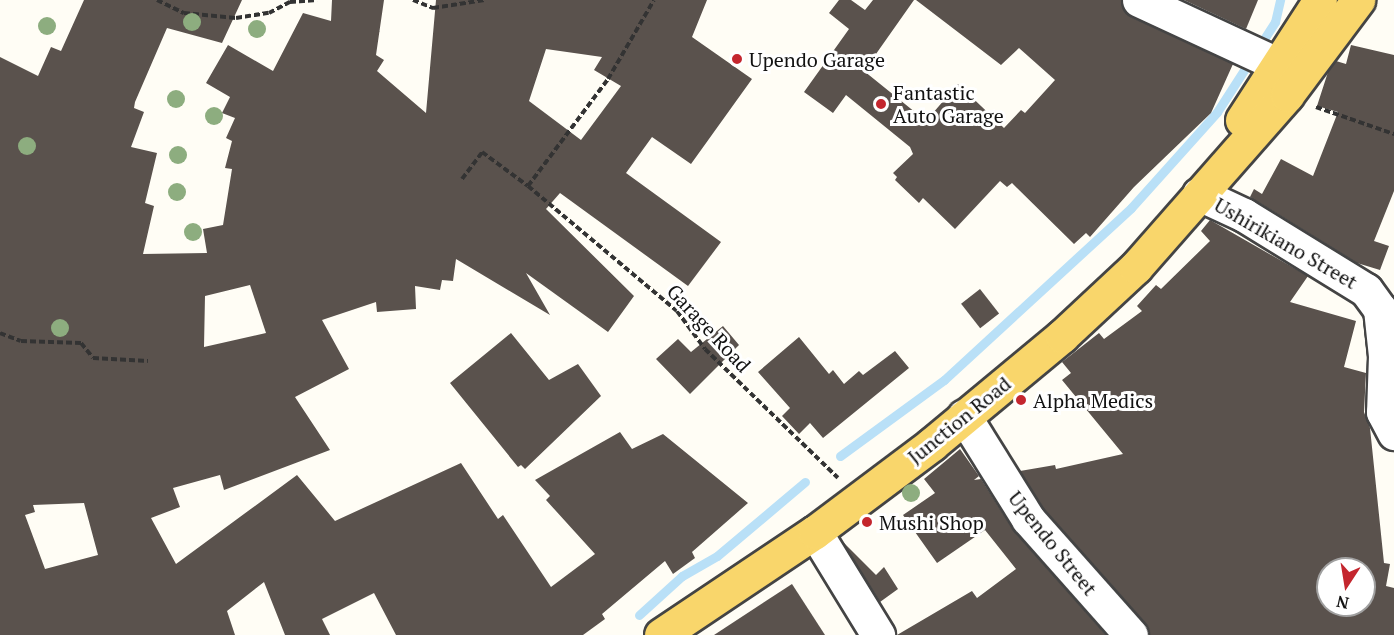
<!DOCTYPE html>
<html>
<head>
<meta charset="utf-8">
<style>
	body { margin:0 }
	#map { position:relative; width:1394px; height:635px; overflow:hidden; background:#fffdf5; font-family:"PT Serif",serif }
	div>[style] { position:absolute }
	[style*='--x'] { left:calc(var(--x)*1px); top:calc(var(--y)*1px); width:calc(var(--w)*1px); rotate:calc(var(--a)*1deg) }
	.stream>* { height:9px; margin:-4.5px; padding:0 4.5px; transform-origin:4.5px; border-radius:4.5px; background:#b9e0f7 }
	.building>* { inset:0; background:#5a524d; transform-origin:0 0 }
	.path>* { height:4px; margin-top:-2px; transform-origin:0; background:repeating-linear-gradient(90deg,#333 0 6px,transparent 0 9px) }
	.roads { filter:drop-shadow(2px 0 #444) drop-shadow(-2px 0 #444) drop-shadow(0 2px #444) drop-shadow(0 -2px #444) }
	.minor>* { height:33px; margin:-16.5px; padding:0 16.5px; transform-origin:16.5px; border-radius:16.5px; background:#fff }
	.major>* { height:33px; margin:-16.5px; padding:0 16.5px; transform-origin:16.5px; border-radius:16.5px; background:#f9d66b }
	.trees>* { width:18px; height:18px; margin:-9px; border-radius:50%; background:#8dad7f }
	.dots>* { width:16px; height:16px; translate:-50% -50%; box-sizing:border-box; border:3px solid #fff; border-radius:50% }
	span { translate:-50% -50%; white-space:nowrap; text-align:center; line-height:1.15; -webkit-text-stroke:6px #fff; paint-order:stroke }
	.poi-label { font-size:20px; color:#111 }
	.left { translate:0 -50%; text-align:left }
	.street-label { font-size:20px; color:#111 }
	.north { position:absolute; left:1316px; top:557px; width:60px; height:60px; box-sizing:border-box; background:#fff; border:2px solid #a0a0a0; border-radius:50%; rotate:192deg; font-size:16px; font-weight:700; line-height:24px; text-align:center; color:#111 }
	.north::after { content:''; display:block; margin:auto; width:21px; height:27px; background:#c4262e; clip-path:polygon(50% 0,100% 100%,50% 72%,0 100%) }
</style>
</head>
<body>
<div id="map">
	<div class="stream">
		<div style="--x:840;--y:456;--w:129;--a:-36.2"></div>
		<div style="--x:944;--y:380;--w:254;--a:-42.6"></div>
		<div style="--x:1131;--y:208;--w:129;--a:-48.1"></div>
		<div style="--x:1217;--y:112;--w:107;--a:-57.2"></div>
		<div style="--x:1275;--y:22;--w:23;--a:-77"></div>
		<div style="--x:639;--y:615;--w:58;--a:-42.2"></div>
		<div style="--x:682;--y:576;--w:40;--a:-29.7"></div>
		<div style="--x:717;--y:556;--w:115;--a:-40.1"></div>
	</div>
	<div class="building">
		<div style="clip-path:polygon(evenodd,84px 0,242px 0,222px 43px,167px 28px,135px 102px,134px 108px,144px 112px,131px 147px,157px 153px,145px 203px,154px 206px,143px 254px,207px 253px,203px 229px,223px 225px,232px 169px,225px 168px,232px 141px,226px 138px,235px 118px,222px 113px,230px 97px,206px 83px,228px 45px,273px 71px,303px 13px,331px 21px,332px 0,384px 0,376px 55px,384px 60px,377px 71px,426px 113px,436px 0,707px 0,692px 37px,752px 79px,691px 164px,652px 137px,626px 173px,721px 242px,688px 286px,560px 193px,546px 209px,634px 296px,608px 332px,526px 273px,550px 315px,456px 259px,453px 281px,442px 280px,440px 290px,415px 286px,416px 309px,377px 312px,376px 302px,322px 320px,349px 369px,295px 397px,330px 450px,224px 490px,220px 475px,173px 488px,180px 507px,151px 518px,176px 564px,297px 475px,335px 521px,461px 463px,498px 519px,503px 515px,551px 587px,595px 554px,546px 500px,550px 496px,535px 480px,620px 432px,632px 449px,663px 434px,748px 503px,692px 552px,695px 558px,673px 574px,665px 561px,602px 614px,605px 619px,583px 635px,396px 635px,374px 593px,322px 619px,330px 635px,285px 635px,264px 582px,227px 611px,235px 635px,0 635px,0 57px,38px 76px,51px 47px,61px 51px,84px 0,546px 49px,602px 57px,594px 70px,621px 86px,581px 140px,529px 101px,546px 49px,84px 0,250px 285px,266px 333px,204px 347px,205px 296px,250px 285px,84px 0,84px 503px,98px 555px,45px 569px,25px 515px,35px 512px,33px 505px,84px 503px)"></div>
		<div style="clip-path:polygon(839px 0,851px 0,865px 10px,873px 0,914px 0,864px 71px,926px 121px,958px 84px,1004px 128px,1021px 110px,1025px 113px,1055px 80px,1019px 48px,1001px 65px,916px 0,1121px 0,1131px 17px,1233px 64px,1211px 113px,1134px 187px,1090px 237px,1086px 233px,1074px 244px,1012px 183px,1007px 187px,1000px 181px,955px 229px,923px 198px,919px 203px,895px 180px,897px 177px,893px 173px,913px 154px,910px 147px,846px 95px,833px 113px,804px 92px,849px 29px,829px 13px)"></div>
		<div style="clip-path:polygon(1184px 0,1258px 0,1246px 29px)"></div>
		<div style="clip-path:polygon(1351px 45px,1394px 55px,1394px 191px,1374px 241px,1389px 246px,1380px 270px,1357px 263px,1250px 197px,1254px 189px,1262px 194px,1281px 159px,1313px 176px,1338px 112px,1317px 106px,1328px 72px,1336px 61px,1346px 64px)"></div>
		<div style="clip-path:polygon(evenodd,1210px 220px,1308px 276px,1290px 302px,1356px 321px,1344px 367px,1366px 373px,1364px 412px,1370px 428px,1384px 563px,1390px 564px,1386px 586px,1394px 588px,1394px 635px,1149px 635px,1145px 623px,1043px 508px,1020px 471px,1055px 465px,1056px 469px,1123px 454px,1062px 380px,1071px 373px,1062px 362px,1099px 333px,1104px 339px,1142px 311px,1137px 306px,1156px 285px,1161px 289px,1210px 241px,1201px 231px,1210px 220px,1328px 569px,1364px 569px,1364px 605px,1328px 605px,1328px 569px)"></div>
		<div style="left:980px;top:289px;width:31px;height:24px;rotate:52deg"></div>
		<div style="clip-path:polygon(723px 326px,739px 345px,690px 394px,656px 359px,678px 339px,691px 352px)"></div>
		<div style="clip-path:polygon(511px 333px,549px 380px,578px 364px,601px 396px,525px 469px,521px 465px,518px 467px,450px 383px)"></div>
		<div style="clip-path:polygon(799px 337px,829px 374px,833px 370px,844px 384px,859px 371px,863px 375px,895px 351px,909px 368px,823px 438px,810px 423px,799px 434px,782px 416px,790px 408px,758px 372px)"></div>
		<div style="clip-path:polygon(960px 449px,979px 476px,974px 480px,981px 479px,1014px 531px,1106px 635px,897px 635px,972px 591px,977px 598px,1016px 569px,985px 530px,937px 563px,903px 515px,935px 493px,924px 479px)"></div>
		<div style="clip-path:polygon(842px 541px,876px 575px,884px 567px,898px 589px,880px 602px)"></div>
		<div style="clip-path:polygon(792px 584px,825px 635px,714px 635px)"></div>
	</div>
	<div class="path">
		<div style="--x:157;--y:0;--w:30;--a:26"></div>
		<div style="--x:184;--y:13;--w:52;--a:5.5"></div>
		<div style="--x:236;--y:18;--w:33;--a:-9"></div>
		<div style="--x:269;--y:13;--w:24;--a:-28"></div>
		<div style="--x:290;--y:2;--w:27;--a:-4"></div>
		<div style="--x:413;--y:0;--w:22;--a:22"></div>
		<div style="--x:433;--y:8;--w:52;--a:-8.9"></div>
		<div style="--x:1316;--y:107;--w:83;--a:19.1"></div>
		<div style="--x:462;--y:179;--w:34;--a:-53"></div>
		<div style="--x:482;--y:152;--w:57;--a:36.5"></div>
		<div style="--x:528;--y:186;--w:194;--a:40"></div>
		<div style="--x:677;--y:311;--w:47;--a:53.6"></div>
		<div style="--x:705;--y:349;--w:185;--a:44.1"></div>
		<div style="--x:528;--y:186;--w:134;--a:-53.2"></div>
		<div style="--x:608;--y:79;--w:91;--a:-59.8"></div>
		<div style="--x:0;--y:333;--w:22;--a:21"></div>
		<div style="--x:21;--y:341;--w:60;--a:1.9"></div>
		<div style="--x:81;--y:343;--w:19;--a:51"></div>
		<div style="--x:93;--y:358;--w:55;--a:3.1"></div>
	</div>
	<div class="roads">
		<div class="minor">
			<div style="--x:1139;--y:0;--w:154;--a:24.9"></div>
			<div style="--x:1199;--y:194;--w:50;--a:25"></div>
			<div style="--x:1244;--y:215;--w:143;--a:31.6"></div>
			<div style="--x:1366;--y:290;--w:24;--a:54"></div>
			<div style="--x:1380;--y:309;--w:47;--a:83.9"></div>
			<div style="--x:1385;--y:356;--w:56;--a:92"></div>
			<div style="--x:1383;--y:412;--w:24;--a:62"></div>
			<div style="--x:964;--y:416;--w:121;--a:58.1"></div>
			<div style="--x:1028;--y:519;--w:155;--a:48.4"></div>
			<div style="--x:815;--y:532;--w:121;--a:58.5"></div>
		</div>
		<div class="major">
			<div style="--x:1242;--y:120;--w:143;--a:-57"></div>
			<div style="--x:661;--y:635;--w:185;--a:-33.8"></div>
			<div style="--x:815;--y:532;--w:146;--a:-36.9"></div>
			<div style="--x:932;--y:444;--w:169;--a:-39.7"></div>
			<div style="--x:1062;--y:336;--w:101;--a:-43"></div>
			<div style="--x:1136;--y:267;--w:229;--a:-48.7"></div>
			<div style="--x:1287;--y:95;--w:119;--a:-53.2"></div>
		</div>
	</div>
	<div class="trees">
		<div style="left:192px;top:22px"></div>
		<div style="left:47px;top:26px"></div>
		<div style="left:257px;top:29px"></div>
		<div style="left:176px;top:99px"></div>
		<div style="left:214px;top:116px"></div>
		<div style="left:27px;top:146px"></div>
		<div style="left:178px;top:155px"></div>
		<div style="left:177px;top:192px"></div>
		<div style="left:193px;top:232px"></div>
		<div style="left:60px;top:328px"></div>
		<div style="left:911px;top:493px"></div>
	</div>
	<div class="dots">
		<div style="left:737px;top:59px;background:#c4262e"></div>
		<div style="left:881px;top:104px;background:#c4262e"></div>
		<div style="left:1021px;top:400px;background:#c4262e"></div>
		<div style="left:867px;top:522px;background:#c4262e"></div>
	</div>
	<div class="poi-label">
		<span class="left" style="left:749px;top:59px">Upendo Garage</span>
		<span class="left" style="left:893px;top:104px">Fantastic<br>Auto Garage</span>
		<span class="left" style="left:1033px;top:400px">Alpha Medics</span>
		<span class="left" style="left:879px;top:522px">Mushi Shop</span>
	</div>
	<div class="street-label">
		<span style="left:1286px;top:243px;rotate:30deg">Ushirikiano Street</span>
		<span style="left:709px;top:328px;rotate:47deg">Garage Road</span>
		<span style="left:959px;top:420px;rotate:-39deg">Junction Road</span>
		<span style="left:1053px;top:543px;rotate:51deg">Upendo Street</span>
	</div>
	<div class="north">N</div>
</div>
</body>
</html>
